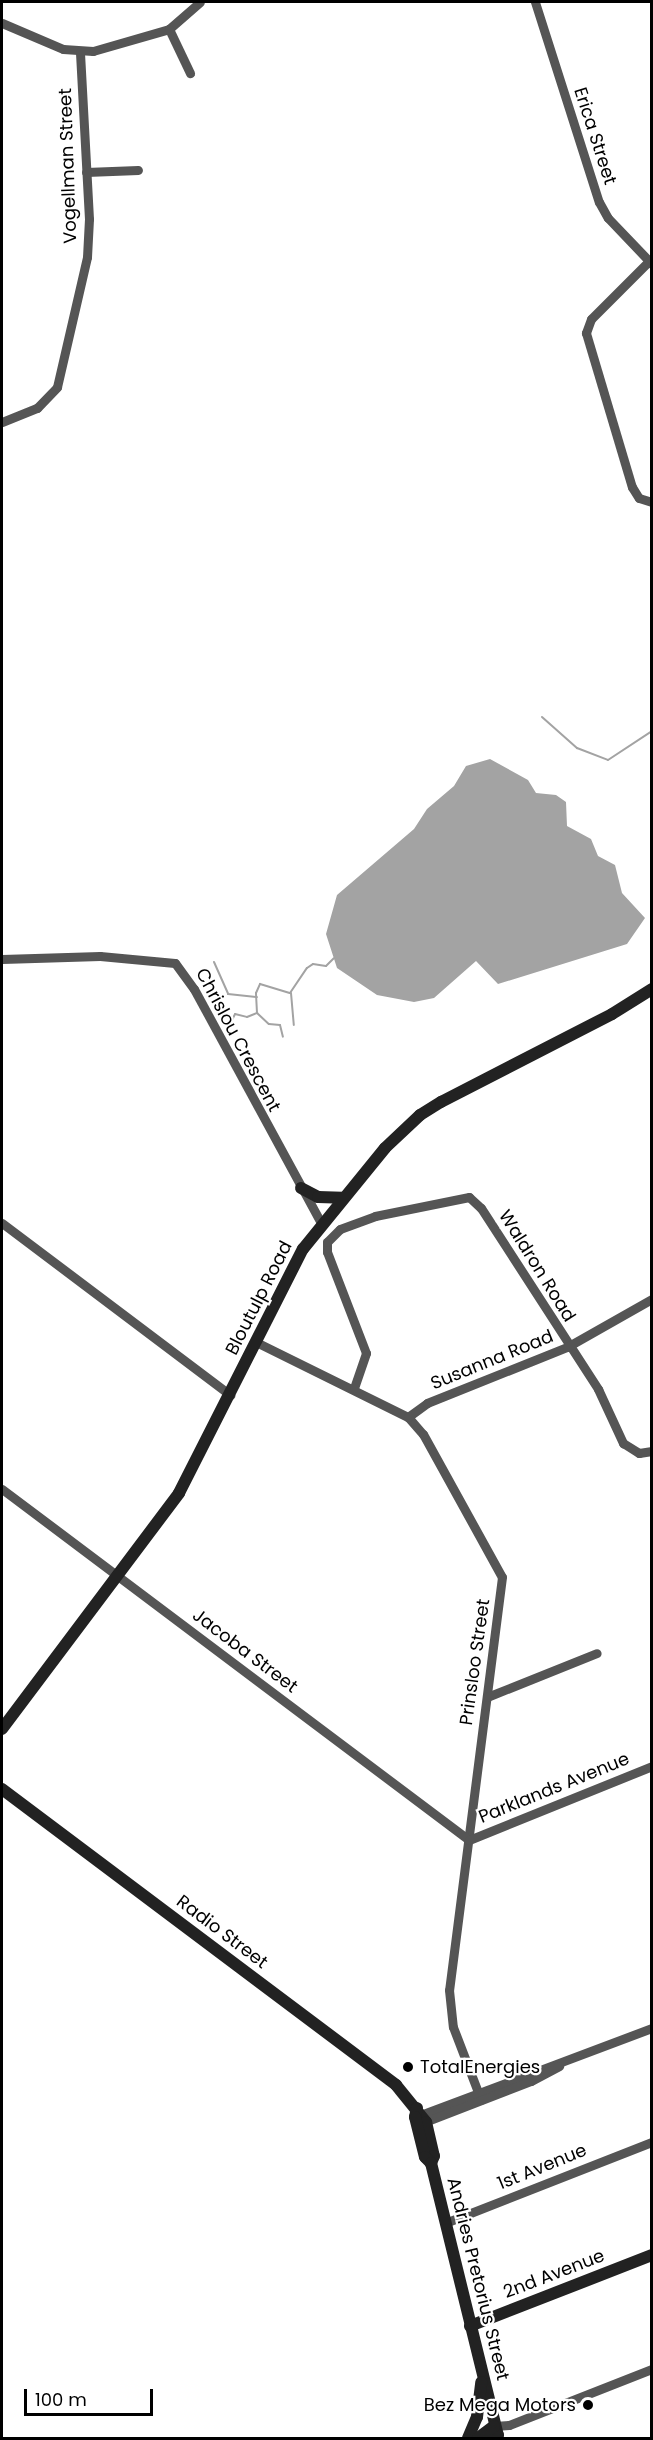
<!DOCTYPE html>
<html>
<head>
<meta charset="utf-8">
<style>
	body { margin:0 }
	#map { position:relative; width:653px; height:2440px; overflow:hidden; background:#fff; font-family:Poppins,sans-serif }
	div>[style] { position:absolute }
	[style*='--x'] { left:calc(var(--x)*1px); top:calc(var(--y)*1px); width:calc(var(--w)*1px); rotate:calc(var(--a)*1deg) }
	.water>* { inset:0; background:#a3a3a3 }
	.stream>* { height:2px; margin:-1px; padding:0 1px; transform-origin:1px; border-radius:1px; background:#a3a3a3 }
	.street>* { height:9px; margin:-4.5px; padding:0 4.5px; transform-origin:4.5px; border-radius:4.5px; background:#555 }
	.secondary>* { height:12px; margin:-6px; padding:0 6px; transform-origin:6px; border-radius:6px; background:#222 }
	.dots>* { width:16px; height:16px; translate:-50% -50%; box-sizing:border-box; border:3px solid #fff; border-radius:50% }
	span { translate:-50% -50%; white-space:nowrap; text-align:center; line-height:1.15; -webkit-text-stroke:4.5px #fff; paint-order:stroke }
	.street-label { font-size:18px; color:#000 }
	.poi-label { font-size:18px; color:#000 }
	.left { translate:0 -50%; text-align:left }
	.right { translate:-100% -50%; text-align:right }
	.frame { position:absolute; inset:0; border:3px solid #000; pointer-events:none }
	.scale { position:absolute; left:24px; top:2389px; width:129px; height:27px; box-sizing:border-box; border:3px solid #000; border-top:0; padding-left:8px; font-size:18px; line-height:21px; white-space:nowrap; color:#000; -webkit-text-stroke:4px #fff; paint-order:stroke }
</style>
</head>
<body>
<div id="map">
	<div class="water">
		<div style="clip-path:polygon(490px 759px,528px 780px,536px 793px,556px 795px,566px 802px,567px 826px,591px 839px,598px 856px,615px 865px,622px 893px,645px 918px,627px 944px,498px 984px,476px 961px,434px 998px,414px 1002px,377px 995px,337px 968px,326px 934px,337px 895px,414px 829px,427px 809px,454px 786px,466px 766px)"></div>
	</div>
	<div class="stream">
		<div style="--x:542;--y:717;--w:47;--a:41.5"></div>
		<div style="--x:577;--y:748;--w:33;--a:21"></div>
		<div style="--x:608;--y:760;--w:53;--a:-33.4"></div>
		<div style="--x:214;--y:962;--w:35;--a:66"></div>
		<div style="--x:228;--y:994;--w:29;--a:6"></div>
		<div style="--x:291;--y:993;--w:32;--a:85"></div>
		<div style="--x:257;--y:1013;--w:16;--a:43"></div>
		<div style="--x:269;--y:1024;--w:11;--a:5"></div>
		<div style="--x:280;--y:1025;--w:12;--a:76"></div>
		<div style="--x:231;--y:1022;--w:9;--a:-63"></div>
		<div style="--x:235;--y:1014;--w:12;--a:14"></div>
		<div style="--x:247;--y:1017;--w:11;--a:-22"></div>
		<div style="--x:257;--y:1013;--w:20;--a:-93"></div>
		<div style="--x:256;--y:993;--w:10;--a:-66"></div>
		<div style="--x:260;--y:984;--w:31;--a:17"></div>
		<div style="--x:290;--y:993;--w:30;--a:-56"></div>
		<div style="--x:307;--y:968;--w:7;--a:-34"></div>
		<div style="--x:313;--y:964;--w:13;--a:9"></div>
		<div style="--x:326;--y:966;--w:11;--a:-45"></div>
	</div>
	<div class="street">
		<div style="--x:535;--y:2;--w:210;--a:72.3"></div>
		<div style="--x:599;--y:202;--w:18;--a:61"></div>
		<div style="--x:608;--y:218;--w:64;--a:46.3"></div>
		<div style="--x:2;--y:23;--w:66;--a:23.1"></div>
		<div style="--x:63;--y:49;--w:30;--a:4"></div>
		<div style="--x:93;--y:51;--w:79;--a:-16.1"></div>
		<div style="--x:169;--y:29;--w:41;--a:-41.1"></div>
		<div style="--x:169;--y:29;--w:49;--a:64.5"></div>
		<div style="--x:86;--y:172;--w:52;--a:-2.2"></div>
		<div style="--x:649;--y:261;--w:82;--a:135"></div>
		<div style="--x:591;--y:319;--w:15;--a:110"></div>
		<div style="--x:586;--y:333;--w:161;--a:73.4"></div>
		<div style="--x:632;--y:487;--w:13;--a:58"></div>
		<div style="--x:639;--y:498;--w:14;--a:17"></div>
		<div style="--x:2;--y:422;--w:38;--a:-22"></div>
		<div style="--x:37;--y:408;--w:29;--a:-46"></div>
		<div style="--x:57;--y:387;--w:133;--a:-77"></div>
		<div style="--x:87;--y:257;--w:38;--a:-87"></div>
		<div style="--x:89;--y:219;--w:167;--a:-93.1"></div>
		<div style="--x:2;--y:959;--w:98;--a:-1.8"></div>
		<div style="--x:100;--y:956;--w:75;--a:5.3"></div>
		<div style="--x:175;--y:963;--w:32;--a:54"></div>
		<div style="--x:194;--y:989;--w:266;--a:61.5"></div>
		<div style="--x:2;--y:1223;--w:286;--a:37"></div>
		<div style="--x:256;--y:1342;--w:169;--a:26.3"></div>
		<div style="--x:408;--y:1417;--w:23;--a:49"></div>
		<div style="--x:423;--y:1434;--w:163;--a:61.1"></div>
		<div style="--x:502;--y:1577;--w:416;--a:97.3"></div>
		<div style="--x:449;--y:1990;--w:37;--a:84"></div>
		<div style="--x:453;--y:2027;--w:78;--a:69"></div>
		<div style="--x:354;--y:1388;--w:37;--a:-71"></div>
		<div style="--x:366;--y:1353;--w:108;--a:-111.1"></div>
		<div style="--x:327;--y:1252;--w:10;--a:-90"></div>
		<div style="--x:327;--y:1242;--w:18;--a:-45"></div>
		<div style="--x:340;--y:1229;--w:37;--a:-20"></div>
		<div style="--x:375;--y:1216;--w:96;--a:-11.4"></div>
		<div style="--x:469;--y:1197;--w:16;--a:43"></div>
		<div style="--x:481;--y:1208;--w:216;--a:57.1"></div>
		<div style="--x:598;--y:1389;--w:60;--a:65.2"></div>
		<div style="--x:623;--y:1443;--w:19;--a:32"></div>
		<div style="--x:639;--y:1453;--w:13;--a:-9"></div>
		<div style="--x:408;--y:1417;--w:24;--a:-36"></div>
		<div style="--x:427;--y:1403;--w:151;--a:-21.8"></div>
		<div style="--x:567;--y:1347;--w:98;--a:-29.5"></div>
		<div style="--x:2;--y:1489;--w:584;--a:36.93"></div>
		<div style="--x:469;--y:1840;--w:197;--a:-22"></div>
		<div style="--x:487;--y:1697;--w:118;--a:-21.8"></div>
		<div style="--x:415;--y:2117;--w:253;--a:-20.6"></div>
		<div style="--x:422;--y:2123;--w:117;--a:-21.1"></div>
		<div style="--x:531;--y:2081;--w:32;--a:-28"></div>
		<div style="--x:445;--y:2223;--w:222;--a:-21.4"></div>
		<div style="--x:494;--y:2426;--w:15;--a:-4"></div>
		<div style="--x:509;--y:2425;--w:154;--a:-21.4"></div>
	</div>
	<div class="secondary">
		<div style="--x:301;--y:1188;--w:19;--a:28"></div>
		<div style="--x:318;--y:1197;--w:24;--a:2"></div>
		<div style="--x:2;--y:1729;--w:295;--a:-53.1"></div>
		<div style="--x:179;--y:1493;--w:274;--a:-63.1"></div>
		<div style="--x:303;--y:1249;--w:130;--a:-50.9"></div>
		<div style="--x:385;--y:1148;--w:48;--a:-43.3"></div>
		<div style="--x:420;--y:1115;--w:25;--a:-32"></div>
		<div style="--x:441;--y:1102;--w:192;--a:-27.2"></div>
		<div style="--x:612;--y:1014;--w:47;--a:-32"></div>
		<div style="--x:2;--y:1789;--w:493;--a:36.9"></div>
		<div style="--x:396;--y:2085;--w:48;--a:51"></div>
		<div style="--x:426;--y:2122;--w:35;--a:77"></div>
		<div style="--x:434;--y:2156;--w:8;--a:113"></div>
		<div style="--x:417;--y:2108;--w:9;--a:103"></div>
		<div style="--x:415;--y:2117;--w:41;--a:76"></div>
		<div style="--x:425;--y:2157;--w:8;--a:45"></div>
		<div style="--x:431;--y:2163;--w:280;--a:76.2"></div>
		<div style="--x:498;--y:2435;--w:6;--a:149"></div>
		<div style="--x:470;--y:2326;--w:195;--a:-21.3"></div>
		<div style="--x:468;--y:2438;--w:23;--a:-67"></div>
		<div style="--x:477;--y:2417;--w:35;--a:-83"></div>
		<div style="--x:478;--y:2438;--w:20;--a:-37"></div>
	</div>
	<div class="dots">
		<div style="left:408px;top:2067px;background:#000"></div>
		<div style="left:588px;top:2405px;background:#000"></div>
	</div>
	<div class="street-label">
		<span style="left:595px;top:136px;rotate:72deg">Erica Street</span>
		<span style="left:68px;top:166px;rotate:-92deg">Vogellman Street</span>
		<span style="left:238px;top:1040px;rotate:62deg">Chrislou Crescent</span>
		<span style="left:537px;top:1266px;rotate:58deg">Waldron Road</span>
		<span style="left:259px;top:1298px;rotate:-63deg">Bloutulp Road</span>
		<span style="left:492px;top:1360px;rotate:-22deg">Susanna Road</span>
		<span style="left:245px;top:1651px;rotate:37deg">Jacoba Street</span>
		<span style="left:475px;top:1662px;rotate:-82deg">Prinsloo Street</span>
		<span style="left:554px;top:1788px;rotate:-22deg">Parklands Avenue</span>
		<span style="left:222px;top:1932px;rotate:37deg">Radio Street</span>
		<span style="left:542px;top:2167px;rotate:-22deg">1st Avenue</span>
		<span style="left:554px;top:2274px;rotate:-21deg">2nd Avenue</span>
		<span style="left:478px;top:2279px;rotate:76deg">Andries Pretorius Street</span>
	</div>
	<div class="poi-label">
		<span class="left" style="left:420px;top:2067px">TotalEnergies</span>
		<span class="right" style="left:576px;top:2405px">Bez Mega Motors</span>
	</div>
	<div class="frame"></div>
	<div class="scale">100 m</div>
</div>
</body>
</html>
